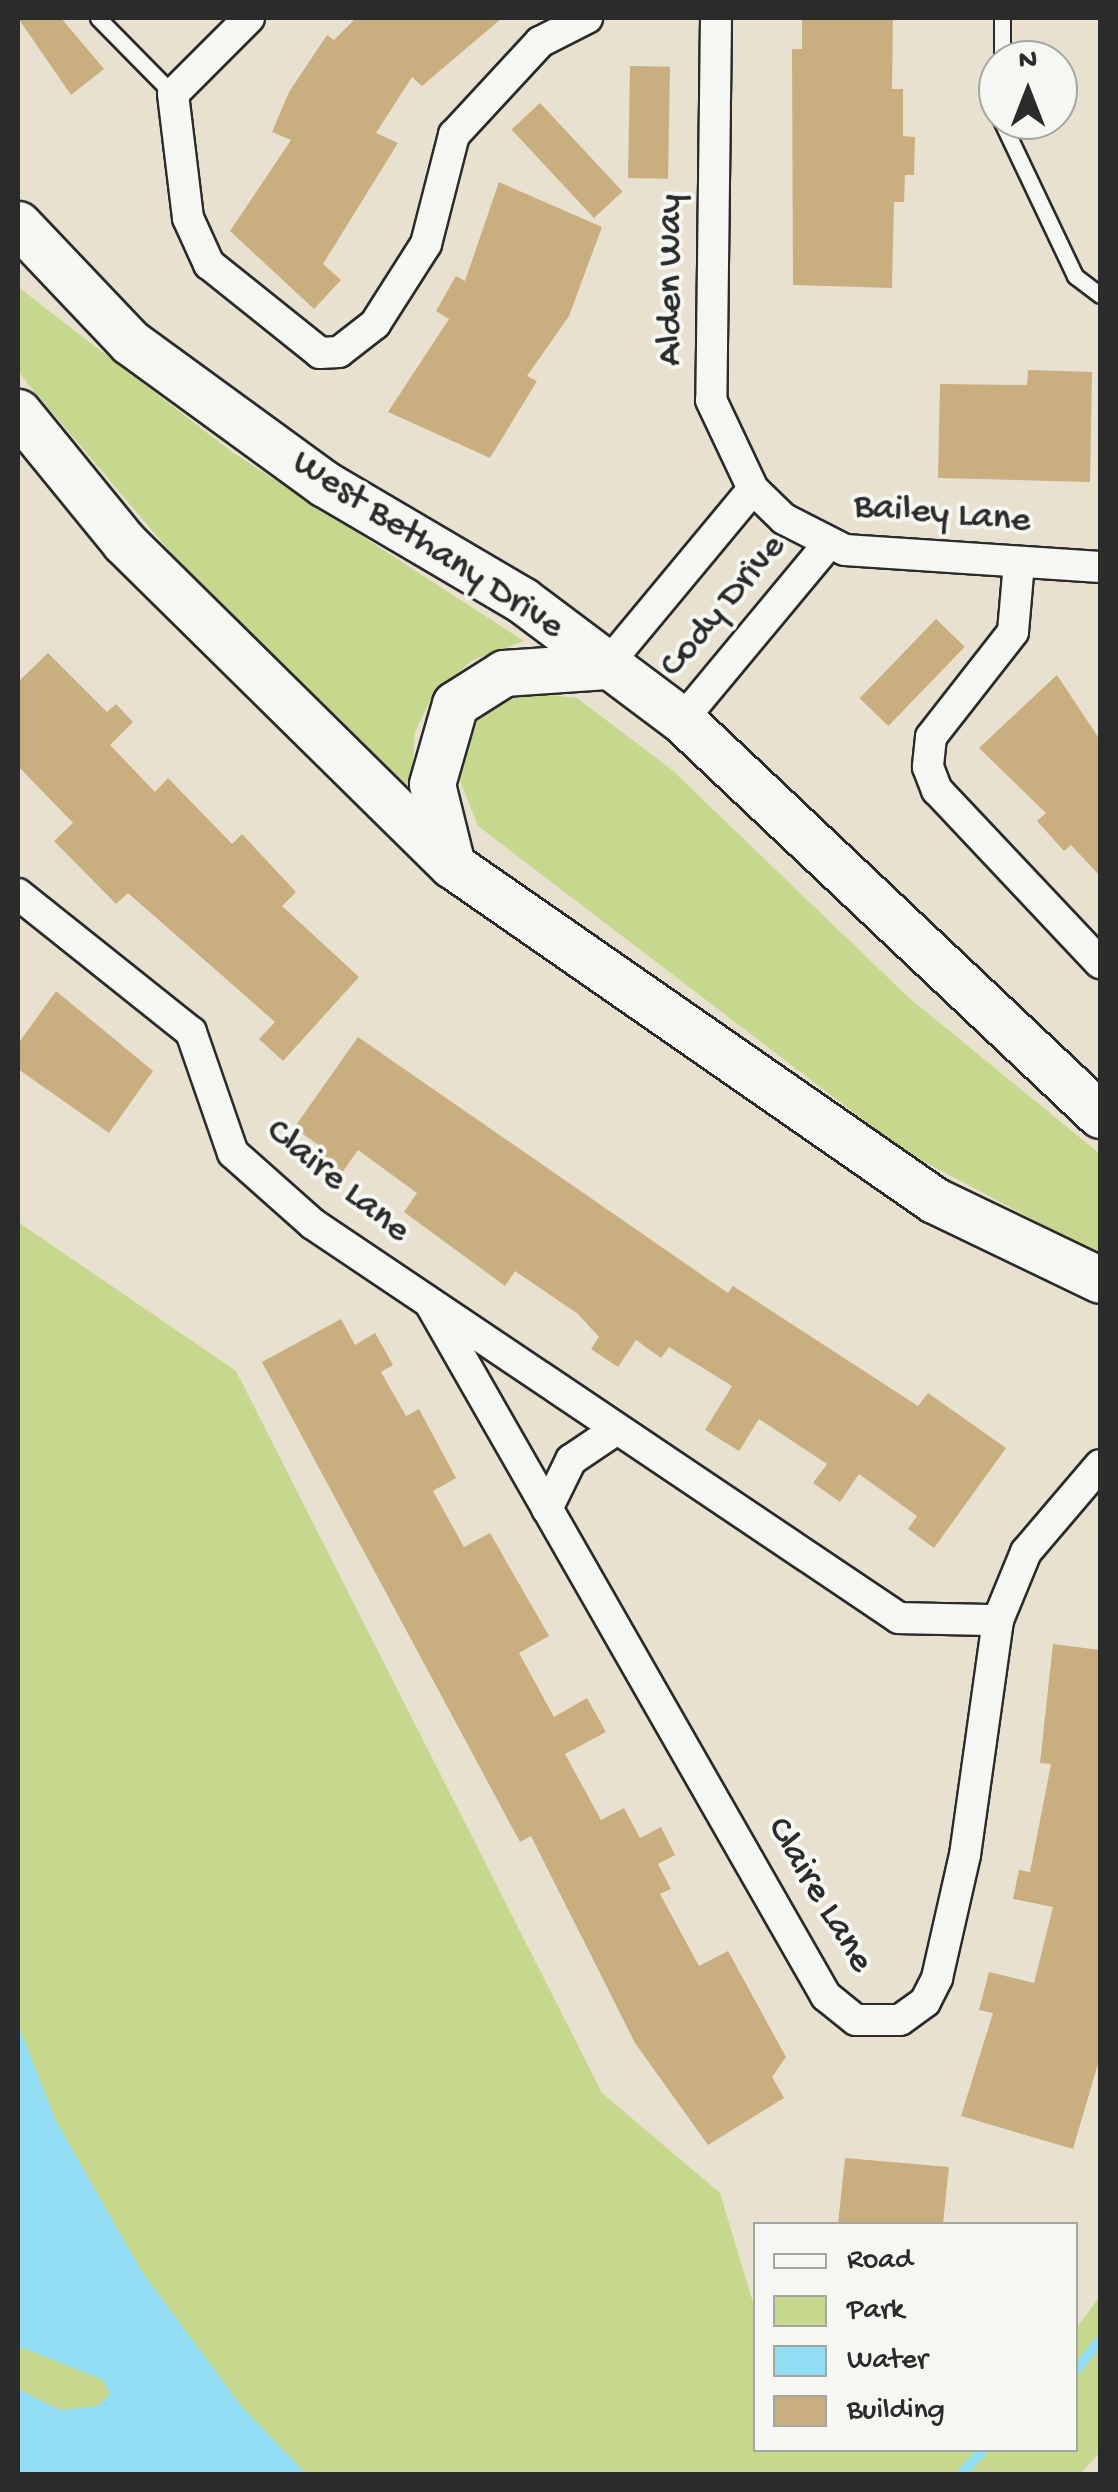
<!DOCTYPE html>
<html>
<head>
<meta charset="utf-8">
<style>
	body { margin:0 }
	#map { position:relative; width:1118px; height:2492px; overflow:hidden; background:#e8e1d0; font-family:"Gochi Hand",sans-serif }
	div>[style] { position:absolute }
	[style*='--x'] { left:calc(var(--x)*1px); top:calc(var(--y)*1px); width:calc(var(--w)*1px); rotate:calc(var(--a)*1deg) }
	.green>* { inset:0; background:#c6d88d }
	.water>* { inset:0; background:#92ddf3 }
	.stream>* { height:10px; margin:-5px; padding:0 5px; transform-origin:5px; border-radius:5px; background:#92ddf3 }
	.building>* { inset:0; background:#c9af7f; transform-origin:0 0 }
	.roads { filter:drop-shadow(2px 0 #2b2b2b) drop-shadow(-2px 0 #2b2b2b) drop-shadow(0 2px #2b2b2b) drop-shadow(0 -2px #2b2b2b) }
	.lane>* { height:15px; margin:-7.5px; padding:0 7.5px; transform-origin:7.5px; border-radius:7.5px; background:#f6f6f2 }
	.street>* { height:30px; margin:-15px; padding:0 15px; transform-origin:15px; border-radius:15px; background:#f6f6f2 }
	.secondary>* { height:45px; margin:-22.5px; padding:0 22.5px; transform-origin:22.5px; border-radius:22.5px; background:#f6f6f2 }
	span { translate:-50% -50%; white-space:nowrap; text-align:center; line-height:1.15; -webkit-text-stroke:8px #f6f6f2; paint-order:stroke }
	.street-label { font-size:38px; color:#2b2b2b }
	.frame { position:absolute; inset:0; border:20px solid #2b2b2b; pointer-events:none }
	.legend { position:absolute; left:753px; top:2222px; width:325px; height:230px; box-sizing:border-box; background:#f6f6f2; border:2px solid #a5a5a2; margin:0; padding:12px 18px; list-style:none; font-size:30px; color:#2b2b2b }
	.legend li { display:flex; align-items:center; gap:20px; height:50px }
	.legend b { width:50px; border:2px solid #a5a5a2 }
	.north { position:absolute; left:978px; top:40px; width:100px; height:100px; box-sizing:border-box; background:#f6f6f2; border:2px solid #a5a5a2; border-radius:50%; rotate:0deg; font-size:28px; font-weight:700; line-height:40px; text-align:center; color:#2b2b2b }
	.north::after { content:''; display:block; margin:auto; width:35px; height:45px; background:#2b2b2b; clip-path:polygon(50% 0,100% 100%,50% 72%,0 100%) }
</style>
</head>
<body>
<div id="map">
	<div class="green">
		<div style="clip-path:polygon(18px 287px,232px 452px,524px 641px,473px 660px,433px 694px,415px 732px,411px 789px,189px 574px,28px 384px,18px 370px)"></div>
		<div style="clip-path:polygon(522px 692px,577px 698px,672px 770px,908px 997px,1100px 1154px,1100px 1255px,904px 1151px,478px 826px,460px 781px,463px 736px,480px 713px)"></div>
		<div style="clip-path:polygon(18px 1222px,236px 1371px,602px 2093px,720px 2193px,755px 2309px,756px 2450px,1076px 2450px,1076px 2329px,1100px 2296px,1100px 2452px,1080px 2474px,18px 2474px)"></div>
	</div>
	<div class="water">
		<div style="clip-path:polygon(18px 2024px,55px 2119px,142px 2272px,242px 2407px,306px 2474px,18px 2474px,18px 2389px,60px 2410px,98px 2406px,110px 2394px,103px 2380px,18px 2346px)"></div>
	</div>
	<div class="stream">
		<div style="--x:1076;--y:2370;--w:38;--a:-51"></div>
		<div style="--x:961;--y:2474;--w:33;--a:-47"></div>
	</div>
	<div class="building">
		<div style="clip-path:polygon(18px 18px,61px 18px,104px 69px,71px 95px)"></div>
		<div style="clip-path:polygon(356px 18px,502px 18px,422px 86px,412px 77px,376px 133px,398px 143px,323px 264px,341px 280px,314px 309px,230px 231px,291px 140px,272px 132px,289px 92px,327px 35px,334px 40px)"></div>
		<div style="clip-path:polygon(802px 18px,893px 18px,892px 89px,903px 89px,903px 136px,915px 137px,914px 175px,905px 175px,904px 202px,894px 202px,892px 288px,793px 285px,792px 49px,802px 49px)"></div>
		<div style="left:630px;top:66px;width:40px;height:112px;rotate:1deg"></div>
		<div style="left:540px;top:103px;width:121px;height:39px;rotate:47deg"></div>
		<div style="clip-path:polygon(499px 182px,602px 227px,569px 316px,527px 376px,537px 381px,490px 458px,388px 412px,449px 319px,436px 311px,456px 276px,465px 281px)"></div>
		<div style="clip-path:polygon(1028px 370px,1092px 372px,1090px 482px,938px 478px,940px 384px,1027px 385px)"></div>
		<div style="left:936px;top:619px;width:40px;height:110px;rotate:44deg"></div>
		<div style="clip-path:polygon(48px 653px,107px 712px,116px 704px,133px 722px,110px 745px,155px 792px,168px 778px,232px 844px,242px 834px,296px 892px,282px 906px,359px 977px,283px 1061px,259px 1039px,275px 1022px,128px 893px,116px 904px,54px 841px,73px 823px,18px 766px,18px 682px)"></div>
		<div style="clip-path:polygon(1057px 675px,1100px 740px,1100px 876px,1071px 845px,1064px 851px,1037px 821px,1046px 813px,979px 748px)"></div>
		<div style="clip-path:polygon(56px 991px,153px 1071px,109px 1133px,18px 1069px,18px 1044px)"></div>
		<div style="clip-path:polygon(358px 1037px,728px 1293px,733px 1286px,918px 1406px,928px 1393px,1006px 1448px,934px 1548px,908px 1529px,917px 1516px,859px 1474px,840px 1502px,813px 1483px,827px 1464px,759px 1419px,739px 1451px,705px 1430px,732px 1386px,669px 1347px,661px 1358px,636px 1340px,618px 1367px,591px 1349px,599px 1337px,578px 1314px,515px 1271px,505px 1286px,404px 1212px,417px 1193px,358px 1150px,339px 1177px,314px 1159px,323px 1148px,294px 1128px)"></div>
		<div style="clip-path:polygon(341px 1319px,355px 1345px,375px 1333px,393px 1365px,381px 1372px,406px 1416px,419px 1409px,456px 1478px,433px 1491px,464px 1547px,490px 1533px,549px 1636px,519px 1653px,554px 1717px,587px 1698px,606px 1732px,565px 1754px,601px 1820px,624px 1808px,640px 1838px,661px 1827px,675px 1855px,658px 1864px,671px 1889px,660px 1894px,699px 1966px,728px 1951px,786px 2057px,772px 2077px,784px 2098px,708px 2145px,635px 2043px,531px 1836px,520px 1842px,262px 1362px)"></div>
		<div style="clip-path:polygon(1053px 1644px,1100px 1650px,1100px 2057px,1073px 2149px,961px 2116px,993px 2013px,979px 2010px,989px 1972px,1034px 1983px,1053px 1907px,1013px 1899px,1019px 1870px,1030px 1872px,1051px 1764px,1040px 1763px)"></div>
		<div style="clip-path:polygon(845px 2158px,949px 2167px,943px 2224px,838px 2224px)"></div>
	</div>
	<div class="roads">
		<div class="lane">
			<div style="--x:98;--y:18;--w:107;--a:45.4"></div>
			<div style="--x:1002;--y:60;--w:42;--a:-90"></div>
			<div style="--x:1001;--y:120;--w:173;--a:64.6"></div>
			<div style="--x:1075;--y:276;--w:31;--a:37"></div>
		</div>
		<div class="street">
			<div style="--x:249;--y:18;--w:107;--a:135"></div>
			<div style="--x:173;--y:94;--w:125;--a:83.1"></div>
			<div style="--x:188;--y:218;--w:51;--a:65.5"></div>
			<div style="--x:209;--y:264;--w:142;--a:38.7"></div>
			<div style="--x:320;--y:353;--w:19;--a:-3"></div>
			<div style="--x:339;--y:352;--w:46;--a:-37.9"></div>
			<div style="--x:375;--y:324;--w:95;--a:-57.5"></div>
			<div style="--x:426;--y:244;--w:113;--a:-75.6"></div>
			<div style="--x:454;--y:135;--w:127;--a:-47.2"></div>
			<div style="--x:540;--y:42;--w:53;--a:-27.1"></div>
			<div style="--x:716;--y:18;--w:382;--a:90.7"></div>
			<div style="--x:711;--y:400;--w:98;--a:64.7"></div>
			<div style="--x:753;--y:489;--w:43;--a:44.1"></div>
			<div style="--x:784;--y:519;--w:68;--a:26.9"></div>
			<div style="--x:845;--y:550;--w:256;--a:3.8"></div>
			<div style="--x:1019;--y:563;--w:69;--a:95"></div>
			<div style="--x:1013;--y:632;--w:133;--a:128"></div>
			<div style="--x:931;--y:737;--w:30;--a:96"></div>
			<div style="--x:928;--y:767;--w:25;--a:69"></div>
			<div style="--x:937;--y:790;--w:238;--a:46.7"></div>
			<div style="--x:606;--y:666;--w:230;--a:-50.3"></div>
			<div style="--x:682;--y:720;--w:229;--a:-50.3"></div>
			<div style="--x:18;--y:894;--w:221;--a:38.6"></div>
			<div style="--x:191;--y:1032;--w:128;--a:70.9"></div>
			<div style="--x:233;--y:1153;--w:107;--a:41.6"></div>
			<div style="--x:313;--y:1224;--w:706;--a:33.92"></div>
			<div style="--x:899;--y:1618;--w:99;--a:1.2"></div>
			<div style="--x:431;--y:1305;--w:796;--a:60.25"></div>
			<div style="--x:826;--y:1996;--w:38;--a:39"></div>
			<div style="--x:856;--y:2020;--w:44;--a:0"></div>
			<div style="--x:900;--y:2020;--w:31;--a:-36"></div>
			<div style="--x:925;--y:2002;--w:27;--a:-63"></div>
			<div style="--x:937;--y:1978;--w:126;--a:-77.2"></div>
			<div style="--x:965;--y:1855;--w:237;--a:-82"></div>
			<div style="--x:998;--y:1620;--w:74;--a:-67.6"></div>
			<div style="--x:1026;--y:1552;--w:114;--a:-49.6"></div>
			<div style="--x:547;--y:1509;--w:55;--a:-63.9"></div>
			<div style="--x:571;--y:1460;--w:55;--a:-34"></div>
		</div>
		<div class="secondary">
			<div style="--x:18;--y:224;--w:163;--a:46.5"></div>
			<div style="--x:130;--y:342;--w:241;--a:36.1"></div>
			<div style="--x:325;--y:484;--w:229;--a:30.5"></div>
			<div style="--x:522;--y:600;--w:200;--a:36.9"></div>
			<div style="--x:682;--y:720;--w:575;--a:43.38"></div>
			<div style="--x:18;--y:412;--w:168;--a:50.8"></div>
			<div style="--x:124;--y:542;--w:460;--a:44.6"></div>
			<div style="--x:452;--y:865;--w:587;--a:34.8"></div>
			<div style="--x:934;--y:1200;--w:184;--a:25.7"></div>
			<div style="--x:452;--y:865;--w:83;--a:-103.9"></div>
			<div style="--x:432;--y:784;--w:83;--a:-74"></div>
			<div style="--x:455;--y:704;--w:58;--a:-32.3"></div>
			<div style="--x:504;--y:673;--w:102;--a:-3.9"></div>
		</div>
	</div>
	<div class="street-label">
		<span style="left:672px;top:280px;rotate:-90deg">Alden Way</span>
		<span style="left:942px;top:515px;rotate:5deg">Bailey Lane</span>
		<span style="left:427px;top:546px;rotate:33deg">West Bethany Drive</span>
		<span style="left:724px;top:607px;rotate:-50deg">Cody Drive</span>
		<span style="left:337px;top:1182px;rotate:39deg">Claire Lane</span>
		<span style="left:818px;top:1896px;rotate:59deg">Claire Lane</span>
	</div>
	<div class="frame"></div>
	<ul class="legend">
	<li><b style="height:12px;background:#f6f6f2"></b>Road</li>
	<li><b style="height:28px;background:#c6d88d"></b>Park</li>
	<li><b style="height:28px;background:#92ddf3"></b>Water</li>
	<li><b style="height:28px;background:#c9af7f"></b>Building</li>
	</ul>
	<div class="north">N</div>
</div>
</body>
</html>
